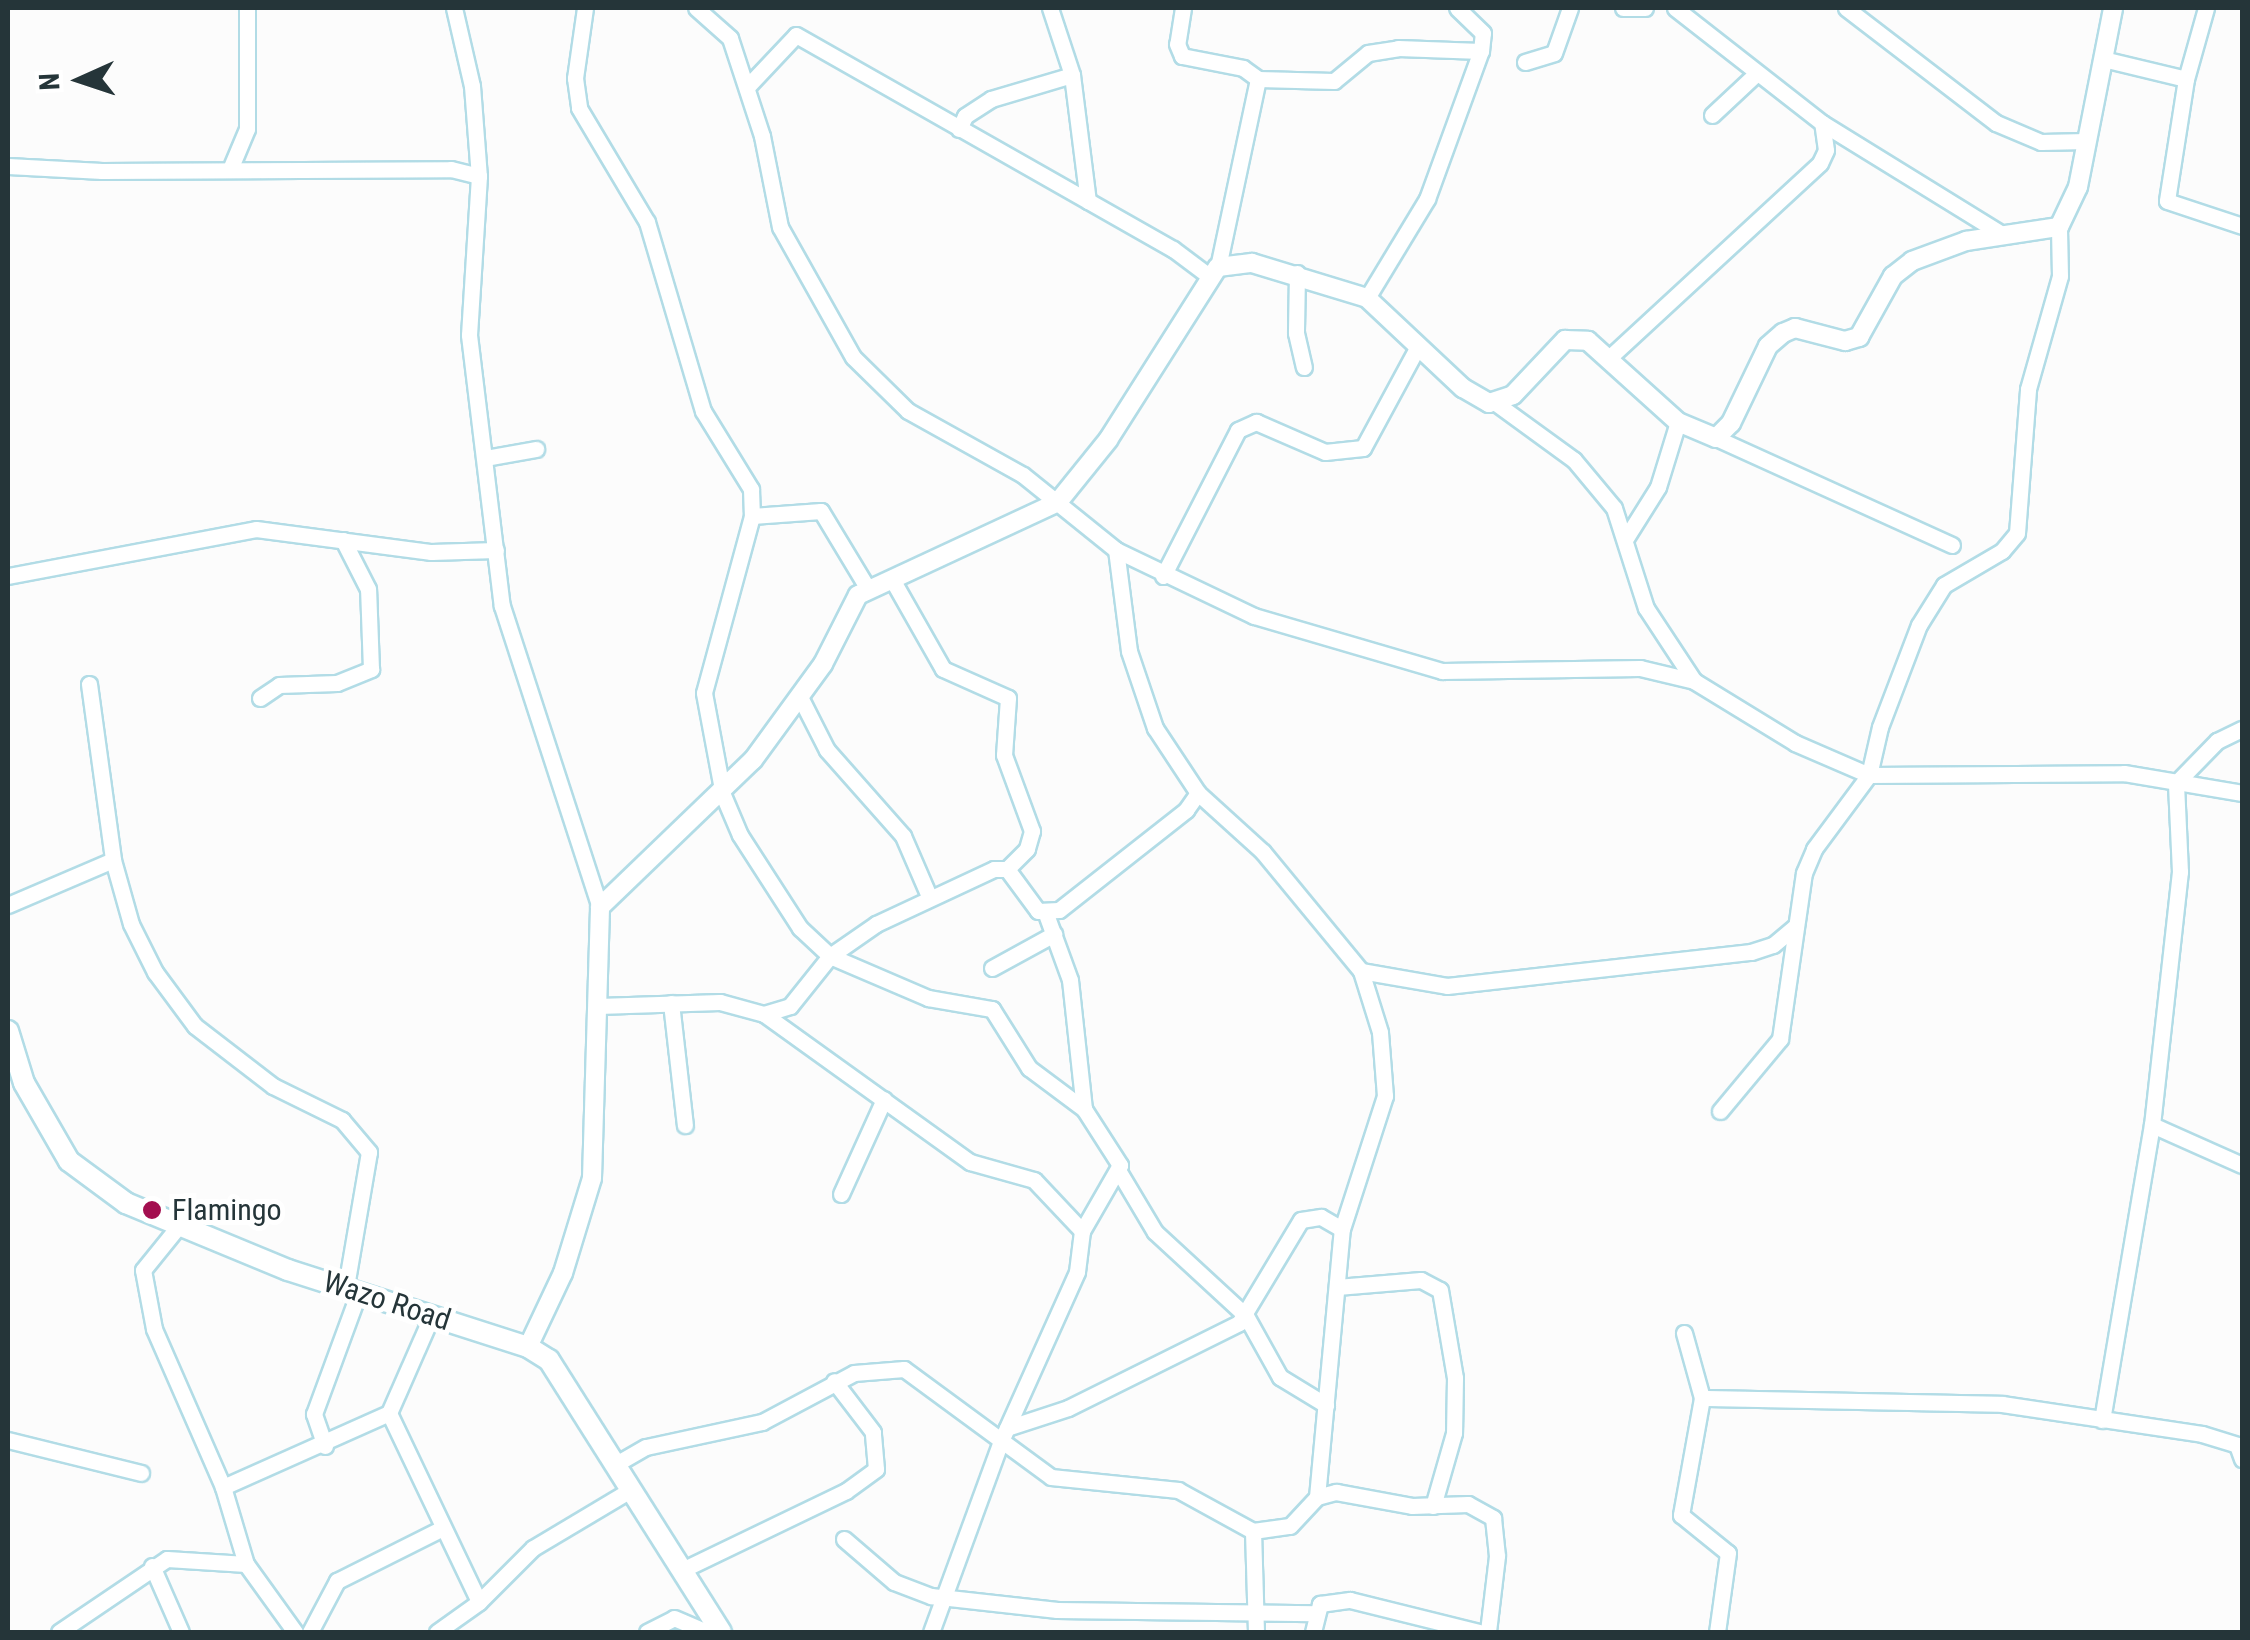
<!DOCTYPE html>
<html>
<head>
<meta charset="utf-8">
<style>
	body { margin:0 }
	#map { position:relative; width:2250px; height:1640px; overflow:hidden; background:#fcfcfc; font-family:"Roboto Condensed",sans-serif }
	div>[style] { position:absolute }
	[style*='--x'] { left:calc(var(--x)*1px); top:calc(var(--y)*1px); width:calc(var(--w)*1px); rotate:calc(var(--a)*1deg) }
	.roads { filter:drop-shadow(2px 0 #b2dce6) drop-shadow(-2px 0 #b2dce6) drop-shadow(0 2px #b2dce6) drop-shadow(0 -2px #b2dce6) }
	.minor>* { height:15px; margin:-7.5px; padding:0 7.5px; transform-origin:7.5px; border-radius:7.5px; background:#fff }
	.tertiary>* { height:18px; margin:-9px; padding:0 9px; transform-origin:9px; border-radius:9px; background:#fff }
	.secondary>* { height:20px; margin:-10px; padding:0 10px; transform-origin:10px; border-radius:10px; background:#fff }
	.dots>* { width:28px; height:28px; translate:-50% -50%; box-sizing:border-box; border:5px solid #fff; border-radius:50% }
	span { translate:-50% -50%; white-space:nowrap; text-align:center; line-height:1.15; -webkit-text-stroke:10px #fff; paint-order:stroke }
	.poi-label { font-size:30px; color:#253539 }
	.left { translate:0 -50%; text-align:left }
	.street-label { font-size:30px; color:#253539 }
	.frame { position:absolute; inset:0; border:10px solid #253539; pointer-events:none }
	.north { position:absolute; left:30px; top:30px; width:100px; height:100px; -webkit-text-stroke:8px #fff; paint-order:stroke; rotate:267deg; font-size:28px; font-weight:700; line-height:40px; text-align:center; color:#253539 }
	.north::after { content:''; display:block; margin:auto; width:35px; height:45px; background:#253539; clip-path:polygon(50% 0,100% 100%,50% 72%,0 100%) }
</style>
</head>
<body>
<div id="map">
	<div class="roads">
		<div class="minor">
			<div style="--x:454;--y:8;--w:80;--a:77"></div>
			<div style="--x:472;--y:86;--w:90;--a:85.6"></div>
			<div style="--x:585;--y:8;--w:71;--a:98.1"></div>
			<div style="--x:575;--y:78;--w:30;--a:82"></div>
			<div style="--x:579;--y:108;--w:133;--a:59.2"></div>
			<div style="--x:647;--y:222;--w:197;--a:73.5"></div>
			<div style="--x:703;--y:411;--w:92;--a:58.4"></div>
			<div style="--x:751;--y:489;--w:27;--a:88"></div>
			<div style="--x:752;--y:516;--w:183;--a:105.2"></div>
			<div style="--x:704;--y:693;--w:104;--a:79.4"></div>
			<div style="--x:723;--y:795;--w:43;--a:67"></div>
			<div style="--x:740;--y:835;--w:111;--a:57.2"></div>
			<div style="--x:800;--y:928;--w:41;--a:43"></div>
			<div style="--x:830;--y:956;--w:107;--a:23.2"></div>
			<div style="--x:928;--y:998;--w:65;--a:9.8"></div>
			<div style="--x:992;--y:1009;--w:70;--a:57.9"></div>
			<div style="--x:1029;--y:1068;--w:69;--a:36.7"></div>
			<div style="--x:1050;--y:8;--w:71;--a:71.8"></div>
			<div style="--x:1072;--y:75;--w:127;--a:82.8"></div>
			<div style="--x:1183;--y:8;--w:36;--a:99"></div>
			<div style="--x:1177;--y:44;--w:13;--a:67"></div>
			<div style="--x:1182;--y:56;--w:62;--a:11.1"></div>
			<div style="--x:1243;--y:68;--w:19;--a:36"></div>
			<div style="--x:1258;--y:79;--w:192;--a:102"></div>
			<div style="--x:1623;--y:8;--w:22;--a:0"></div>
			<div style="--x:1675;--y:8;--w:187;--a:38"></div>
			<div style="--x:1822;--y:123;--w:213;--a:31.7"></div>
			<div style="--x:1846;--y:8;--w:189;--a:37.5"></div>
			<div style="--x:1996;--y:123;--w:49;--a:22.9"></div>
			<div style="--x:2041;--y:142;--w:46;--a:-1.2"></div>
			<div style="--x:2206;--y:8;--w:74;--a:105.7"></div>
			<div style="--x:2186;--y:79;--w:123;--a:98.9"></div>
			<div style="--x:2167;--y:201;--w:79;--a:18.4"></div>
			<div style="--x:2103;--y:59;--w:85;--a:13.5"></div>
			<div style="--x:1525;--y:62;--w:30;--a:-17"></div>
			<div style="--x:1554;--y:53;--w:48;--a:-70.4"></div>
			<div style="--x:1258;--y:79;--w:76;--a:1.5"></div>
			<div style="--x:1334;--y:81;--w:44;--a:-39.5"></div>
			<div style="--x:1368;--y:53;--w:30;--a:-9"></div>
			<div style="--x:1398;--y:48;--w:83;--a:2.1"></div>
			<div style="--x:747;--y:87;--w:71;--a:-46.7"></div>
			<div style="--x:796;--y:35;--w:434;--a:29.6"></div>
			<div style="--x:1173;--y:249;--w:45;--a:36.9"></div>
			<div style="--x:1712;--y:115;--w:60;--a:-43"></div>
			<div style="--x:959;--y:129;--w:14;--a:-65"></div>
			<div style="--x:965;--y:116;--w:31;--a:-33"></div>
			<div style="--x:991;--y:99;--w:84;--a:-16.5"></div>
			<div style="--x:8;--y:166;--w:94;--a:3"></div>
			<div style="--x:102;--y:171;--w:349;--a:-0.3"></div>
			<div style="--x:451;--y:169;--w:29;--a:14"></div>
			<div style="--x:479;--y:176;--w:159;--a:93.6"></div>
			<div style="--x:469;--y:335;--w:273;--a:83.1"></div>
			<div style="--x:502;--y:606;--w:317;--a:72"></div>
			<div style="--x:231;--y:167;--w:41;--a:-67.2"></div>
			<div style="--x:247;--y:129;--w:121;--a:-90"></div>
			<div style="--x:1297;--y:273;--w:60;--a:91"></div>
			<div style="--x:1296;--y:333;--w:35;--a:77"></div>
			<div style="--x:1367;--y:298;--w:116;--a:-58.8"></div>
			<div style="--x:1427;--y:199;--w:158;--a:-70"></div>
			<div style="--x:1481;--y:51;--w:18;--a:-84"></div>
			<div style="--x:1483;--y:33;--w:36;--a:-136"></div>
			<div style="--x:1611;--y:356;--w:284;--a:-42.7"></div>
			<div style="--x:1820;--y:163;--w:14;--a:-65"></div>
			<div style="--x:1826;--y:150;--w:27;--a:-98"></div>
			<div style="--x:1497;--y:404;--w:95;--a:36"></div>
			<div style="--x:1574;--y:460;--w:62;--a:50.2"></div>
			<div style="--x:1614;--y:508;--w:105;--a:72.3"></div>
			<div style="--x:1646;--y:608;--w:87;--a:56.7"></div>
			<div style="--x:1716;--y:438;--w:259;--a:24.4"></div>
			<div style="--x:485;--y:458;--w:52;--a:-10"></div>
			<div style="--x:752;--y:516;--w:69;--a:-4.1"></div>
			<div style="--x:821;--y:511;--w:91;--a:58.9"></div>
			<div style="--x:1626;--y:538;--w:60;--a:-57.9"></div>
			<div style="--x:1658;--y:487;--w:68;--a:-72.9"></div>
			<div style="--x:1116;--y:550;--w:153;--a:25.6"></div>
			<div style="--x:1254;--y:616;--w:196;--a:16.3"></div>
			<div style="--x:1442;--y:671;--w:198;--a:-0.9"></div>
			<div style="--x:1640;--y:668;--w:56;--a:13.5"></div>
			<div style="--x:1694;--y:681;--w:119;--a:31.5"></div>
			<div style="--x:1795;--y:743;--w:81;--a:23.4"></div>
			<div style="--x:1869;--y:775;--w:255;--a:-0.4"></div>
			<div style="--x:2124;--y:773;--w:120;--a:9.6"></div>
			<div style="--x:8;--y:576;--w:252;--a:-10.7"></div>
			<div style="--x:256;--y:529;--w:177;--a:7.5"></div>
			<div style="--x:431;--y:552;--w:65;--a:-1.8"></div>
			<div style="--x:1163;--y:576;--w:164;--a:-62.8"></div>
			<div style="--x:1238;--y:430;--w:20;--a:-24"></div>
			<div style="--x:1256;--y:422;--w:75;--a:23.5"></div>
			<div style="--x:1325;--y:452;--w:38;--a:-6"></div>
			<div style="--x:1363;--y:448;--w:114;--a:-61.6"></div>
			<div style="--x:893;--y:581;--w:101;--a:60.4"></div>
			<div style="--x:943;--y:669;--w:71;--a:24"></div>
			<div style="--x:1008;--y:698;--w:57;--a:94"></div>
			<div style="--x:1004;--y:755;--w:81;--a:69.8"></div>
			<div style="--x:1032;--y:831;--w:19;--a:106"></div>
			<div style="--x:1027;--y:849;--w:28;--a:135"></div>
			<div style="--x:89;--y:684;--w:178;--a:82.2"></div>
			<div style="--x:113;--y:860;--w:66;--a:74.3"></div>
			<div style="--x:131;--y:924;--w:54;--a:63.4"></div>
			<div style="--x:155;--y:972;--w:67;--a:53.5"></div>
			<div style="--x:195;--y:1026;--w:98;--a:37.6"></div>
			<div style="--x:273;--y:1086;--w:77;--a:26.2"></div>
			<div style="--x:342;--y:1120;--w:42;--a:49.8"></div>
			<div style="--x:369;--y:1152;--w:137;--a:99.7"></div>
			<div style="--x:260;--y:698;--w:23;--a:-34"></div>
			<div style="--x:279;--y:685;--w:58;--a:-2"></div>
			<div style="--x:337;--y:683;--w:37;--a:-22"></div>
			<div style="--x:371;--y:669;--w:80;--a:-92.1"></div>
			<div style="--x:368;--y:589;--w:55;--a:-117"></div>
			<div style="--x:801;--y:699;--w:57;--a:63"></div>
			<div style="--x:827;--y:750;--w:115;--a:48.5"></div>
			<div style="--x:903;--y:836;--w:65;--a:66.6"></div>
			<div style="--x:2176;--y:783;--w:59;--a:-45.7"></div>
			<div style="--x:2217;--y:741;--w:28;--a:-26"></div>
			<div style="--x:8;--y:905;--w:114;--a:-23.2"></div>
			<div style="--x:1046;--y:914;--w:70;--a:70"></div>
			<div style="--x:1070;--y:980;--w:130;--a:83.8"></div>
			<div style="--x:1084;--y:1109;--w:67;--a:57.3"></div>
			<div style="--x:1120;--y:1165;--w:76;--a:119.9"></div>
			<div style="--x:992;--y:968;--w:71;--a:-28.7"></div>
			<div style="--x:1361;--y:971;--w:87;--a:9.9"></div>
			<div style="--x:1447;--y:986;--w:306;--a:-6.4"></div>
			<div style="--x:1751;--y:952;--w:23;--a:-18"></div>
			<div style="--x:1773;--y:945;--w:30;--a:-40"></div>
			<div style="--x:671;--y:1003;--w:123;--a:83.5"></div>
			<div style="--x:598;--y:1006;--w:122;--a:-1.9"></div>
			<div style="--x:720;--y:1002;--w:46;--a:15.3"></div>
			<div style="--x:764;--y:1014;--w:254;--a:35.7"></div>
			<div style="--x:970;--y:1162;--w:66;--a:15.7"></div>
			<div style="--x:1034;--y:1180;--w:70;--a:46.7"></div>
			<div style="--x:1082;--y:1231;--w:41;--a:97"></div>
			<div style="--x:1077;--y:1272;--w:185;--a:114.2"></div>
			<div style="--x:1001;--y:1441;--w:203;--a:110.1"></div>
			<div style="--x:764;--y:1014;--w:27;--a:-17"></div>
			<div style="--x:790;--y:1006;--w:64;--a:-51.3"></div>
			<div style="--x:830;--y:956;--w:56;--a:-34.8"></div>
			<div style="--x:876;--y:924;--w:130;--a:-25"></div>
			<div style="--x:994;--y:869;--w:13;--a:0"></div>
			<div style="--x:1007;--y:869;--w:52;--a:53.6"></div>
			<div style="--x:1038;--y:911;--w:21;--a:-3"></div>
			<div style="--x:1059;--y:910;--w:162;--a:-38.2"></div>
			<div style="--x:1186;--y:810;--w:21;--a:-55"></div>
			<div style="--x:1720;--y:1111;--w:94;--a:-50.2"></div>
			<div style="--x:1780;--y:1039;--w:168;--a:-81.8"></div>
			<div style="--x:1804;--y:873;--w:26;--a:-67"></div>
			<div style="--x:1814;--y:849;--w:92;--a:-53.4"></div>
			<div style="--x:1869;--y:775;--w:49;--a:-77.1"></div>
			<div style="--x:1880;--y:727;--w:109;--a:-69.1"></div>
			<div style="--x:1919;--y:625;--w:47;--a:-58"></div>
			<div style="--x:1944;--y:585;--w:67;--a:-30.4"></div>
			<div style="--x:2002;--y:551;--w:23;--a:-50"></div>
			<div style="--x:2017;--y:533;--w:144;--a:-85.6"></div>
			<div style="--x:2028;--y:389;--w:117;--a:-74.2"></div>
			<div style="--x:2060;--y:276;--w:49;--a:-91.2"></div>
			<div style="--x:2152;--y:1125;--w:98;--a:24"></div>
			<div style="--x:1118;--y:1170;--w:72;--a:59.2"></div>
			<div style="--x:1155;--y:1232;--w:124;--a:42.7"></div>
			<div style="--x:1246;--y:1316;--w:70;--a:60.9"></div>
			<div style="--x:1280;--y:1377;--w:54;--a:31.3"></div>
			<div style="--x:841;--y:1194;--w:104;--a:-65.6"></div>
			<div style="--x:177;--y:1228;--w:54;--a:129"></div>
			<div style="--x:143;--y:1270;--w:60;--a:79.4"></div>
			<div style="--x:154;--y:1329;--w:172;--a:66.4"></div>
			<div style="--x:223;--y:1487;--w:80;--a:73.4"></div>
			<div style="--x:246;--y:1564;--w:84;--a:54.2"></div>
			<div style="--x:1337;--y:1287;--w:84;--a:-4.8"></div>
			<div style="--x:1421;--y:1280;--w:21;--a:28"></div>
			<div style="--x:1440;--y:1290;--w:89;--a:80.3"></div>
			<div style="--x:1455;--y:1378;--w:55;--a:91"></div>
			<div style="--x:1454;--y:1433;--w:76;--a:106"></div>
			<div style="--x:1684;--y:1333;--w:67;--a:74.5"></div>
			<div style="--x:1702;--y:1398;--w:119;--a:100.2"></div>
			<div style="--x:1681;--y:1515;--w:60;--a:39"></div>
			<div style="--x:1728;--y:1553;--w:80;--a:97.9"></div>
			<div style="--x:1702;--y:1398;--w:300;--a:1.1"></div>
			<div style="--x:2002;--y:1404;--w:202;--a:8.5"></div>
			<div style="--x:2202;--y:1434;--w:37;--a:17"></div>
			<div style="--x:2237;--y:1445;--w:15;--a:70"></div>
			<div style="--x:389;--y:1413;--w:209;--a:64.5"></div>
			<div style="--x:2102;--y:1420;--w:299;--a:-80.4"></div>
			<div style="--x:2152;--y:1125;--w:255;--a:-83.7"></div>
			<div style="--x:2180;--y:872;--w:89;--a:-92.6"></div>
			<div style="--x:1007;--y:1428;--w:64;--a:-18.2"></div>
			<div style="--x:1068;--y:1408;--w:191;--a:-26.4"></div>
			<div style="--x:1239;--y:1323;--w:120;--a:-59"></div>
			<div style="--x:1301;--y:1220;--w:20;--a:-9"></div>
			<div style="--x:1321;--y:1217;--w:24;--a:30"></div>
			<div style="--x:8;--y:1440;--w:137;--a:13.9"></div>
			<div style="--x:325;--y:1446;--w:34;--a:-109"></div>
			<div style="--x:314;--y:1414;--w:130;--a:-69.8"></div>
			<div style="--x:616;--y:1464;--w:34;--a:-30"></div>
			<div style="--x:646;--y:1447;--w:119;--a:-12.2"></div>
			<div style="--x:762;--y:1422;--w:104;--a:-28"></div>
			<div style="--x:854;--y:1373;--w:50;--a:-4.6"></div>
			<div style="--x:904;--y:1369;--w:182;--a:36.3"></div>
			<div style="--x:1051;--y:1477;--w:128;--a:5.8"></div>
			<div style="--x:1178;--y:1490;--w:85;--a:28.7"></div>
			<div style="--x:1253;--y:1531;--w:37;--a:-8"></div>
			<div style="--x:1290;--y:1526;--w:40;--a:-47"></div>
			<div style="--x:1317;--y:1497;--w:269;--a:-84.7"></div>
			<div style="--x:1342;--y:1229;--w:140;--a:-72.1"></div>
			<div style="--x:1385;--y:1096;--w:64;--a:-94.5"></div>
			<div style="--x:1380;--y:1032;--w:64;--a:-107.3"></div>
			<div style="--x:1361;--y:971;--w:154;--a:-129.5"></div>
			<div style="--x:1263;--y:852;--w:88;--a:-137.8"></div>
			<div style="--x:1198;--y:793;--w:78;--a:-123.5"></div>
			<div style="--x:1155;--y:728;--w:81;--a:-108.7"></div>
			<div style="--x:1129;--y:651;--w:102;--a:-97.3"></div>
			<div style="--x:1116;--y:550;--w:119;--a:-141.1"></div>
			<div style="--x:1023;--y:475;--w:132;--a:-150.9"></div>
			<div style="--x:908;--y:411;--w:77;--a:-135.5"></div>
			<div style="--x:853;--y:357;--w:149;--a:-119.3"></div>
			<div style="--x:780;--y:227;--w:93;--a:-101.2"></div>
			<div style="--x:762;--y:136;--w:103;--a:-108.1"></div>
			<div style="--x:730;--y:38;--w:45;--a:-138.6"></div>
			<div style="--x:223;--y:1487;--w:182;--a:-24"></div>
			<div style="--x:389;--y:1413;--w:107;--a:-66.3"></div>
			<div style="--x:1317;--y:1497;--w:20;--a:-15"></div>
			<div style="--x:1336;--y:1492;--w:77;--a:10.4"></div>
			<div style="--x:1412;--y:1506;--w:56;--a:-2"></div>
			<div style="--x:1468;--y:1504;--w:29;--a:29"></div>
			<div style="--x:1493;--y:1518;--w:38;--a:84"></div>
			<div style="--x:1497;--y:1556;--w:77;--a:96.8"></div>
			<div style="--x:1253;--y:1531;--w:101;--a:88.3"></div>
			<div style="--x:844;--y:1539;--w:66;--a:40.7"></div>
			<div style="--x:894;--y:1582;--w:40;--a:21"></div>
			<div style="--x:931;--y:1596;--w:127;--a:6.3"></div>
			<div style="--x:1057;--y:1610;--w:258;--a:0.7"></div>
			<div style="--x:152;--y:1566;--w:72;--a:66.3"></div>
			<div style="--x:682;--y:1570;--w:182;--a:-25.7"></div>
			<div style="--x:846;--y:1491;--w:37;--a:-36"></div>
			<div style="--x:876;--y:1469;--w:37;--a:-95"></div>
			<div style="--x:873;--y:1432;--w:64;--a:-127.4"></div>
			<div style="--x:59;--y:1632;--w:130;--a:-34.1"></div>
			<div style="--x:167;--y:1559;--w:79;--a:3.6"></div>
			<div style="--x:310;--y:1632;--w:58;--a:-62.1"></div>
			<div style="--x:337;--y:1581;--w:116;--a:-26.6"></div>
			<div style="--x:437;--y:1632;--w:52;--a:-35.5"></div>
			<div style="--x:479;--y:1602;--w:76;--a:-45"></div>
			<div style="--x:533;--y:1548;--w:115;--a:-30.8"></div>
			<div style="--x:647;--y:1632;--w:30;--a:-27"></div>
			<div style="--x:674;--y:1618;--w:36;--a:23"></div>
			<div style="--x:1313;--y:1632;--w:29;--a:-76"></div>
			<div style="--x:1320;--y:1604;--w:30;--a:-8"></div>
			<div style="--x:1350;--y:1600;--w:133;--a:13.9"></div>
		</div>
		<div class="tertiary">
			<div style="--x:528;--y:1347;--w:82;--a:-64.7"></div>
			<div style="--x:563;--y:1273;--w:99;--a:-73"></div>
			<div style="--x:592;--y:1178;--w:271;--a:-88.3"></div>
			<div style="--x:600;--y:907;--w:212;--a:-43.9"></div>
			<div style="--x:753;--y:760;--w:119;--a:-53.9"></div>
			<div style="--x:823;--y:664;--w:77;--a:-63.1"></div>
			<div style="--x:858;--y:595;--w:221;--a:-24.9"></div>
			<div style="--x:1058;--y:502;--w:80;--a:-51.1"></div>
			<div style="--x:1108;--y:440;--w:205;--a:-57.6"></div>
			<div style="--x:1218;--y:267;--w:34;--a:-7"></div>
			<div style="--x:1252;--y:263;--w:120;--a:16.9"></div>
			<div style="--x:1367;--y:298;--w:132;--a:43.2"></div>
			<div style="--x:1463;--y:388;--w:30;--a:30"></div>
			<div style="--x:1489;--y:403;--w:25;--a:-18"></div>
			<div style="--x:1513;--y:395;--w:76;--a:-46.6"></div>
			<div style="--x:1565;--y:340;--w:23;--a:2"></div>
			<div style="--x:1588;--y:341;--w:121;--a:42"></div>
			<div style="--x:1678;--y:422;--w:41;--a:22.8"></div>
			<div style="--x:1716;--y:438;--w:21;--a:-45"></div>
			<div style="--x:1731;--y:423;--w:85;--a:-64.3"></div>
			<div style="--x:1768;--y:346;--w:20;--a:-41"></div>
			<div style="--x:1783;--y:333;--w:13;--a:-23"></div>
			<div style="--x:1795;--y:328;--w:52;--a:14.6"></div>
			<div style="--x:1845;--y:341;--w:15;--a:-16"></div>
			<div style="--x:1859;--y:337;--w:70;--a:-60.9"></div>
			<div style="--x:1893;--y:276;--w:24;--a:-38"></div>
			<div style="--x:1912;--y:261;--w:58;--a:-20.3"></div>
			<div style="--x:1966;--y:241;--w:94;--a:-8.6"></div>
			<div style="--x:2059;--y:227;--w:44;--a:-64.6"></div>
			<div style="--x:2078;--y:187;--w:182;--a:-78.9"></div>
		</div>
		<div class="secondary">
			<div style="--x:8;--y:1031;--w:54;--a:72.9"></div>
			<div style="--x:24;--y:1083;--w:90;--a:60"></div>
			<div style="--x:69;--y:1161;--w:71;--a:36.4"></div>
			<div style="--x:126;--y:1203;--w:175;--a:22.5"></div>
			<div style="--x:288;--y:1270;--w:252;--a:17.8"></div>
			<div style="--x:528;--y:1347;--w:25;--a:32"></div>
			<div style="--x:549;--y:1360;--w:322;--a:57.7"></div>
		</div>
	</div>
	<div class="dots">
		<div style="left:152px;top:1210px;background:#a30e4f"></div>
	</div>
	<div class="poi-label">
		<span class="left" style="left:172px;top:1210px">Flamingo</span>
	</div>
	<div class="street-label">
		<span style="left:387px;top:1301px;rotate:18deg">Wazo Road</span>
	</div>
	<div class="frame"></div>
	<div class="north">N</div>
</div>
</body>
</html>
